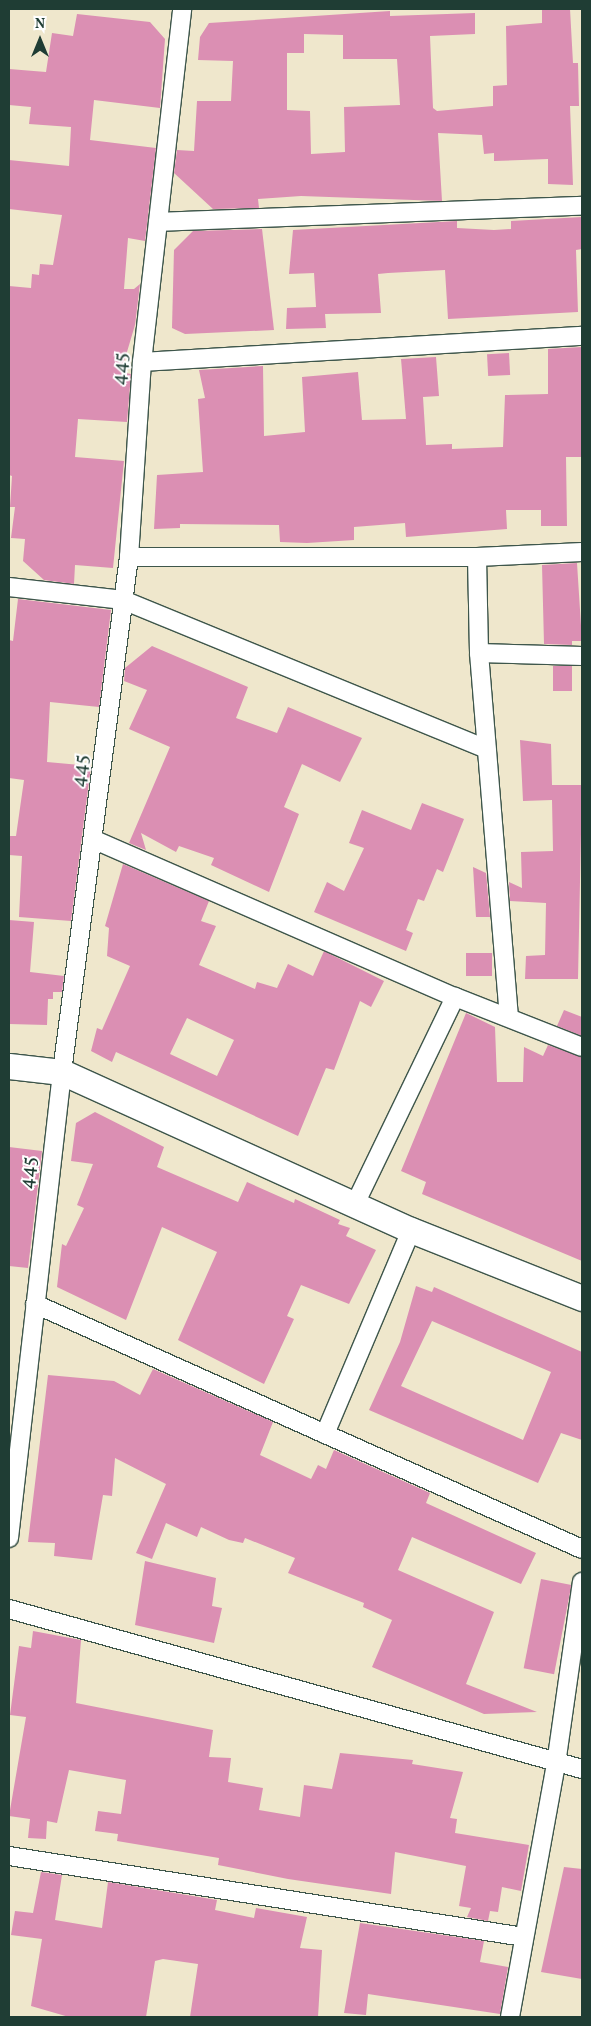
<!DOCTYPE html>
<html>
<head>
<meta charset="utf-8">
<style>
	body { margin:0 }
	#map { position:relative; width:591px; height:2026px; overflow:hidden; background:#efe7cc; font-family:Vollkorn,serif }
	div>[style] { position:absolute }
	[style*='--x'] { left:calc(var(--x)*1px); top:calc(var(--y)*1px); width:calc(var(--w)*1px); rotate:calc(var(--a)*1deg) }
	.building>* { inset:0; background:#db8fb3; transform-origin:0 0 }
	.roads { filter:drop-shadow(1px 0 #3e564b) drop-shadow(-1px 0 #3e564b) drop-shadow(0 1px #3e564b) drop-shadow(0 -1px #3e564b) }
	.street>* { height:18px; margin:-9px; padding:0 9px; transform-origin:9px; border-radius:9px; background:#fff }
	.secondary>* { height:25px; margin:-12.5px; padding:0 12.5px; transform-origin:12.5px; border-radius:12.5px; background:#fff }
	span { translate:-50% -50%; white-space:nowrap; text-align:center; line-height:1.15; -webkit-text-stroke:4px #fff; paint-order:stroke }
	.street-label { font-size:20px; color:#1f3d34 }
	.frame { position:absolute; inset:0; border:10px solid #1f3d34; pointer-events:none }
	.north { position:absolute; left:15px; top:15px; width:50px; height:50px; -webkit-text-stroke:4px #fff; paint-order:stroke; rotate:0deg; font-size:14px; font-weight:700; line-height:20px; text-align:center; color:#1f3d34 }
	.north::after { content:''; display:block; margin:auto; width:18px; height:22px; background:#1f3d34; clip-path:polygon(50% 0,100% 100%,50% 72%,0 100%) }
</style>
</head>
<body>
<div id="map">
	<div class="building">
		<div style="clip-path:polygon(evenodd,542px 9px,570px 9px,573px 63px,578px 63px,579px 106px,570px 106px,573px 185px,548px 184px,548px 159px,494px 161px,494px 153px,484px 154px,482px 135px,438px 133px,442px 201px,301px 196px,258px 199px,259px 208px,213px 209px,174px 173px,177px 150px,194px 151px,197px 101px,231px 101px,233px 61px,198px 60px,200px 37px,209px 23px,390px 11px,390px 16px,475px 13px,475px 34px,430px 36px,433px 108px,437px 111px,493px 106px,493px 86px,507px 85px,506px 26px,542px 23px,542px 9px,304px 34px,343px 35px,343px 59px,397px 59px,400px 105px,344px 107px,345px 152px,311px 154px,310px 111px,287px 110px,287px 53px,304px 53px,304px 34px)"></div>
		<div style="clip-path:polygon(77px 14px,150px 22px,165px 39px,160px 108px,94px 100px,90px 140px,156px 148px,145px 241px,128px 238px,124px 289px,134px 289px,140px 284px,135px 325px,121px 372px,131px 374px,127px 422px,78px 419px,75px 457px,124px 461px,113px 568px,75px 565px,74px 584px,44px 580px,23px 561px,25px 539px,11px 538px,15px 507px,10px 507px,12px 476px,9px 475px,9px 286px,31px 288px,32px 274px,39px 275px,40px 264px,53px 265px,62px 215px,9px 209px,9px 160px,69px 166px,71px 127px,29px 124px,31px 107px,9px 105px,9px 69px,46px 72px,52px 33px,73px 36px)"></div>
		<div style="clip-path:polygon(582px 217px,582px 249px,576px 250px,578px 312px,448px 319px,445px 270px,388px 273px,378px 274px,381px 313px,325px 314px,326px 328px,286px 329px,287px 308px,316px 307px,314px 273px,289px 274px,293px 230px,457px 221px,457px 228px,494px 230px,511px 229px,511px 221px)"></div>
		<div style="clip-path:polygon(262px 229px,274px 330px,185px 334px,172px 328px,174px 250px,193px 231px)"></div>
		<div style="clip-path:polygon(582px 347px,582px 457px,566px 457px,567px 526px,541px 526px,541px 510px,506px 510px,507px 529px,406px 537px,405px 523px,354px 527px,354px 540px,307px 543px,280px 542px,279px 525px,180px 524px,180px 528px,154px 529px,157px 475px,203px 472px,198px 399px,205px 398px,199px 370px,263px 366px,264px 436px,305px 432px,302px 377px,358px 372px,362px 420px,406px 419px,401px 359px,436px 357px,439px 396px,423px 397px,426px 445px,452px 444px,452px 449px,503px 447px,505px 395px,548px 394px,548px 349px)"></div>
		<div style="left:509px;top:353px;width:22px;height:22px;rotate:87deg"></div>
		<div style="clip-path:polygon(577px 563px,582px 641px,572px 641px,572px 645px,544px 644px,542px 565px)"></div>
		<div style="clip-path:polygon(18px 599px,111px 610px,99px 707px,50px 702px,47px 762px,91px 766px,71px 921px,19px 917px,22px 856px,9px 855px,9px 836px,16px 836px,24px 780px,9px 778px,9px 640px,13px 641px)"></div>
		<div style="clip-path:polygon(152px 646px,248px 687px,236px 718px,277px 733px,288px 707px,362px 738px,340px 782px,302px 764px,284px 807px,299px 814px,269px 892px,211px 865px,214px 858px,179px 846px,176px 852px,141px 833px,146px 850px,129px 843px,170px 747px,129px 729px,147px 690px,124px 681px,125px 668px)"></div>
		<div style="left:553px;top:666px;width:19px;height:25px"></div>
		<div style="clip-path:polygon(520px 740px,551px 744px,552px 785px,582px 785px,578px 979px,525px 979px,526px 956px,545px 955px,546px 903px,510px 901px,509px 882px,522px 888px,521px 852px,553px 851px,552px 800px,523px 801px)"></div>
		<div style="clip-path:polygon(422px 803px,464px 819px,443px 872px,437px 869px,424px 901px,418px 899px,406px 930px,413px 933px,406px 951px,314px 912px,327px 882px,344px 891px,364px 848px,349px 843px,362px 810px,411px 830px)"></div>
		<div style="clip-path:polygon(evenodd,123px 864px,209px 901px,201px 921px,216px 926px,199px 965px,255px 989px,257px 982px,277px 988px,288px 964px,313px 976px,324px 951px,384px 981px,371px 1007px,360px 1001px,334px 1070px,326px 1068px,298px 1136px,116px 1052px,112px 1062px,91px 1051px,97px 1028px,102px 1030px,130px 966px,107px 956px,109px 928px,105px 926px,123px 864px,187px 1018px,234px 1040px,217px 1076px,170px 1054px,187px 1018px)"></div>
		<div style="clip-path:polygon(473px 867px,486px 873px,490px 917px,476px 917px)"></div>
		<div style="clip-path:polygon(9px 920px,34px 922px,30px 972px,64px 976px,62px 992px,53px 992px,53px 999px,48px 999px,47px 1025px,9px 1024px)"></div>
		<div style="left:466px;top:953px;width:26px;height:23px"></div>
		<div style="clip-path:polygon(564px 1010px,582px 1017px,582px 1036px,557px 1026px)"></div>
		<div style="clip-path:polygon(466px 1013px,495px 1027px,497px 1082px,523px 1082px,524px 1047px,543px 1056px,548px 1045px,582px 1057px,582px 1261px,422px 1194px,426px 1182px,401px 1171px)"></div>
		<div style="clip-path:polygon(95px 1112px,164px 1147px,157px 1167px,238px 1202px,247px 1182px,294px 1203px,295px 1199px,340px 1220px,338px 1224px,350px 1228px,346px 1236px,376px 1250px,349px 1304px,301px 1285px,287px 1316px,294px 1319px,264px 1384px,178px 1340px,217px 1252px,162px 1227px,126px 1320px,57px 1287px,62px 1244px,66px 1246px,84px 1208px,77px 1205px,93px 1164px,71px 1161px,76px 1123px)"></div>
		<div style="clip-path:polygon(9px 1147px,42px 1151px,28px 1268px,9px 1266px)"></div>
		<div style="clip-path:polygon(evenodd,416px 1286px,432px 1292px,434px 1287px,582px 1352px,582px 1440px,561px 1433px,538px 1483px,369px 1410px,400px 1342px,416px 1286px,432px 1321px,551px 1372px,523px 1440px,401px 1386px,432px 1321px)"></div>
		<div style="clip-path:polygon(153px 1369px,273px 1422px,260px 1455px,311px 1479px,318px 1465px,326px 1469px,334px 1450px,430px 1493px,426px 1503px,536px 1553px,521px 1584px,412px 1537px,398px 1570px,494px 1612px,466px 1684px,537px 1712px,484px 1714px,372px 1667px,392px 1620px,363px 1607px,364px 1603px,288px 1573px,295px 1558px,245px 1538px,243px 1543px,229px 1540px,201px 1527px,197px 1537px,166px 1523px,152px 1559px,136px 1553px,166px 1484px,115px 1458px,112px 1496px,103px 1495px,92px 1560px,54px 1556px,55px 1543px,28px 1542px,48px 1375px,114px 1381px,140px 1395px)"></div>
		<div style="clip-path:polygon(145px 1561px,216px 1578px,212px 1606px,222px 1608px,214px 1643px,135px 1625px)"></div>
		<div style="left:541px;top:1579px;width:31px;height:91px;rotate:11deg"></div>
		<div style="clip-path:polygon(33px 1631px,81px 1640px,76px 1703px,213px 1730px,209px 1757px,231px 1758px,228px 1782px,263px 1788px,259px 1810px,300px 1817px,304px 1785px,332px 1789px,340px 1753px,413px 1760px,412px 1764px,463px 1772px,450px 1818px,457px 1819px,455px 1833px,529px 1845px,521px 1891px,502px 1887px,498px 1912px,490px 1911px,488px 1921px,467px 1917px,471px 1908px,459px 1906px,466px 1866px,395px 1852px,391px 1894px,288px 1879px,218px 1865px,219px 1858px,117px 1841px,118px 1834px,95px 1831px,98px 1811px,121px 1814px,126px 1780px,69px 1770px,57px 1823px,47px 1821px,46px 1839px,28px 1838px,30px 1819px,9px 1816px,26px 1717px,10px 1715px,19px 1646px,31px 1648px)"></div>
		<div style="clip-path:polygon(564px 1867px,582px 1869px,582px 1979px,541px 1972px)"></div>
		<div style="clip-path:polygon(41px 1872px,62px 1875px,55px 1920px,102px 1928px,108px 1882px,217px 1900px,215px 1910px,254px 1918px,256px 1908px,307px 1917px,300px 1948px,322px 1950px,318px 2017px,190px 2017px,198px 1964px,163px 1959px,155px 1961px,146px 2017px,69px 2017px,31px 2006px,42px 1939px,11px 1935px,15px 1911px,33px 1913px)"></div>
		<div style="clip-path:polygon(360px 1923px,484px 1941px,480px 1962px,508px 1967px,500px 2014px,368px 1994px,366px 2015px,344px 2013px)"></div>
	</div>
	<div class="roads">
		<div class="street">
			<div style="--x:158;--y:222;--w:424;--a:-2.2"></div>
			<div style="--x:142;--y:362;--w:441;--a:-3.4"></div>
			<div style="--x:129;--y:557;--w:348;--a:0"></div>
			<div style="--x:477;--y:557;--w:105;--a:-2.7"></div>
			<div style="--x:477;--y:557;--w:96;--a:88.8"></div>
			<div style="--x:479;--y:653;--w:365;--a:85.3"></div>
			<div style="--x:9;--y:587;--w:115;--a:6.5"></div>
			<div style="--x:123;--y:600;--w:393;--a:22.3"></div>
			<div style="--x:479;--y:653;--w:103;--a:1.7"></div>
			<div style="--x:95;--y:840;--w:393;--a:23.6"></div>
			<div style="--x:455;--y:997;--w:136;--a:21.5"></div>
			<div style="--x:355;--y:1204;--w:230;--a:-64.2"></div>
			<div style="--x:35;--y:1304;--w:599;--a:24.13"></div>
			<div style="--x:325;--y:1434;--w:221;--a:-67.1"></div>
			<div style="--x:9;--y:1538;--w:469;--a:-83.5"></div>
			<div style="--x:62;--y:1072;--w:519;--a:-82.59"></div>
			<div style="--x:129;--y:557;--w:195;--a:-86.2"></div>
			<div style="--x:142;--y:362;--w:355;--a:-83.5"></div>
			<div style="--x:9;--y:1609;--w:595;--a:15.6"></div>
			<div style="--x:9;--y:1856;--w:521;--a:8.94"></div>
			<div style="--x:510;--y:2017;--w:257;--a:-79.7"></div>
			<div style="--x:556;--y:1764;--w:184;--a:-81.9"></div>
		</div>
		<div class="secondary">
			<div style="--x:9;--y:1066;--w:53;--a:6.5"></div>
			<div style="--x:62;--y:1072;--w:383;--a:24.4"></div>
			<div style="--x:411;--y:1230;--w:184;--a:21.7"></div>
		</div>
	</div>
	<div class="street-label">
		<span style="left:121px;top:369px;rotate:-85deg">445</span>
		<span style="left:81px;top:771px;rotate:-83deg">445</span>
		<span style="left:29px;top:1173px;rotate:-84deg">445</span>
	</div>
	<div class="frame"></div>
	<div class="north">N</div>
</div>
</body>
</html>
